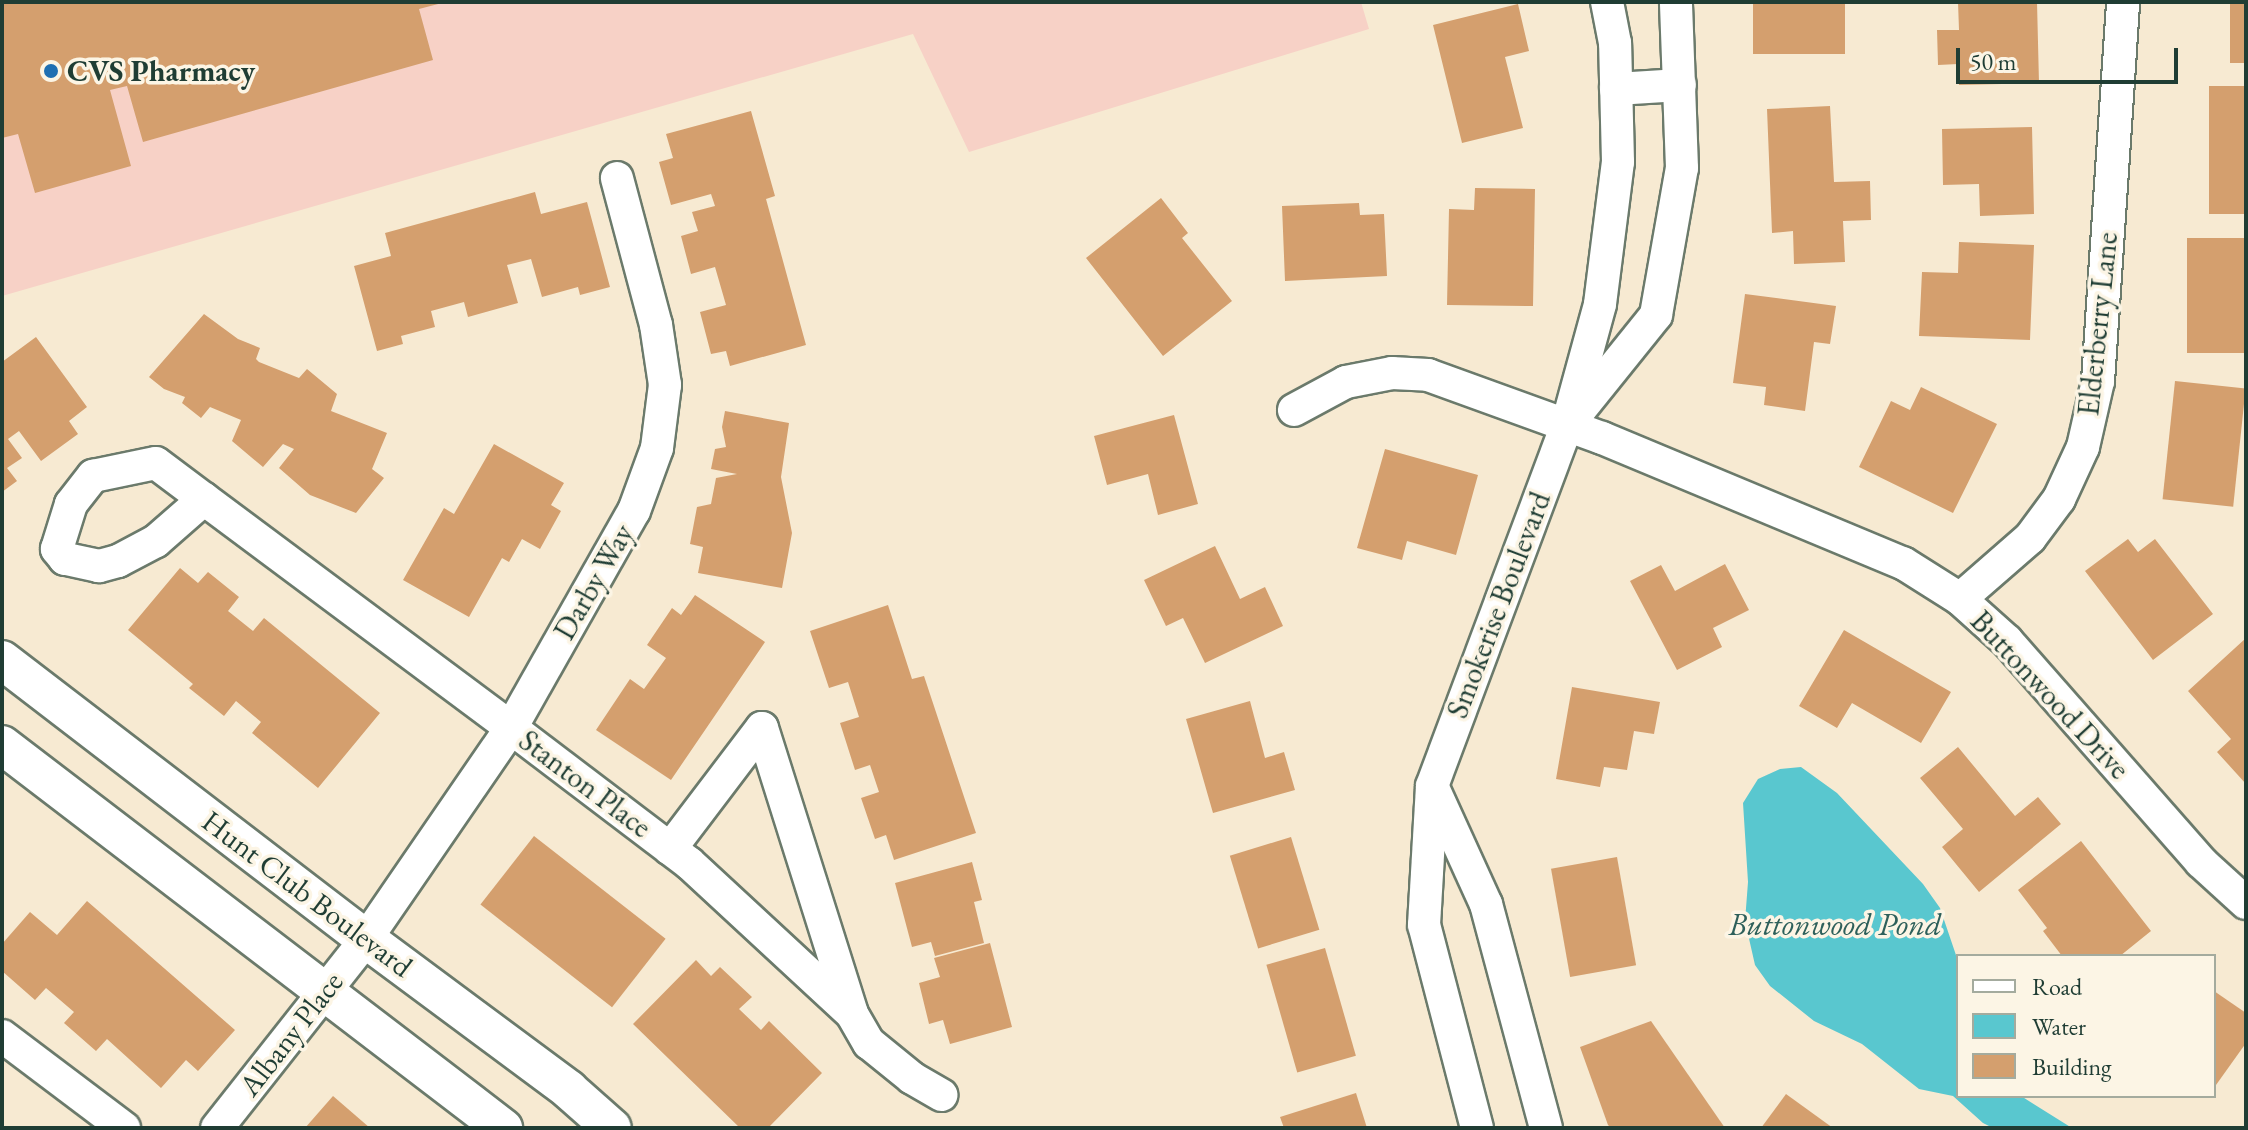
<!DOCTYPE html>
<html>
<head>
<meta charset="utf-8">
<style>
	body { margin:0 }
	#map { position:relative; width:2248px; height:1130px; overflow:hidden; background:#f7ead2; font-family:"EB Garamond",serif }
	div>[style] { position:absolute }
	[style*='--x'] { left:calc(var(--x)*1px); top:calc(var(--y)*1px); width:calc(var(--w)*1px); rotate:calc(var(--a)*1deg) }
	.built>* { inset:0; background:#f7d1c6 }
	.water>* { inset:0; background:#59c7cf }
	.building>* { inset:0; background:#d49f6e; transform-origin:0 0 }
	.roads { filter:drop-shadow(2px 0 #6b7a6b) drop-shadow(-2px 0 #6b7a6b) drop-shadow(0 2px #6b7a6b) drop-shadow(0 -2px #6b7a6b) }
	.minor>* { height:32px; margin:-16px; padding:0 16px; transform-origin:16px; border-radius:16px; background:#fff }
	.tertiary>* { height:38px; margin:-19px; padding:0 19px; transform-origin:19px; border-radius:19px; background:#fff }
	.dots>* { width:22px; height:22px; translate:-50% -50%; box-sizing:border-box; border:4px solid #fcf5e5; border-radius:50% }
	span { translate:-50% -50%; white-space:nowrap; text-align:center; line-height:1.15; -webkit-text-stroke:7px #fcf5e5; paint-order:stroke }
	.poi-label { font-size:30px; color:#1f3d34; font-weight:700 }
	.left { translate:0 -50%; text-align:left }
	.street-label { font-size:30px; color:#1f3d34 }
	.water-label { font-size:32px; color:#2e605b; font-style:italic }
	.frame { position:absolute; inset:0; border:4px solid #1f3d34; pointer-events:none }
	.legend { position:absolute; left:1956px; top:954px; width:260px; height:144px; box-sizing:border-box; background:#fcf5e5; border:2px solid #a4ab9e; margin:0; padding:10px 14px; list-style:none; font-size:24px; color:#1f3d34 }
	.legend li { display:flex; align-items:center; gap:16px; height:40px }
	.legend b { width:40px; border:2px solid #a4ab9e }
	.scale { position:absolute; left:1956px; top:48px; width:222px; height:36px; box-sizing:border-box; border:4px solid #1f3d34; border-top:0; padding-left:10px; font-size:24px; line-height:28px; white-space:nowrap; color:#1f3d34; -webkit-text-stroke:6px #fcf5e5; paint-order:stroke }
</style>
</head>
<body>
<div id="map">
	<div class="built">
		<div style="clip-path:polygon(2px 2px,1361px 2px,1369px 29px,969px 152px,913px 34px,2px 296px)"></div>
	</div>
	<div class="water">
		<div style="clip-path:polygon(1801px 767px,1837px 793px,1923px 884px,1940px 908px,1958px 961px,1958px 1096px,2021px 1096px,2072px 1128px,1993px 1128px,1983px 1123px,1953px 1096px,1919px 1089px,1862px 1044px,1814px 1021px,1770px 986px,1755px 965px,1745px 921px,1748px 882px,1743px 803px,1758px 779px,1780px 769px)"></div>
	</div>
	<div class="building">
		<div style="clip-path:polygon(2px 2px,441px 2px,442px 3px,419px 9px,433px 60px,143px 142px,127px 86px,110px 90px,131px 166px,35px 193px,18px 134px,2px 138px)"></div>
		<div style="left:1753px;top:2px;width:92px;height:52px"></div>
		<div style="clip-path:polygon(1958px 2px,2037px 2px,2039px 83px,1959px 85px,1958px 64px,1938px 65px,1937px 30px,1959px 30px)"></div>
		<div style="left:2230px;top:2px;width:16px;height:61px"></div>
		<div style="clip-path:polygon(1518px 4px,1529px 51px,1505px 57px,1523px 128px,1462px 143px,1433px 25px)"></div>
		<div style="left:2209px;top:86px;width:37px;height:128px"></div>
		<div style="clip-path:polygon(1830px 106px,1834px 182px,1870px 181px,1871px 220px,1843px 221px,1845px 262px,1794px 264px,1793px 231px,1772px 233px,1767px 109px)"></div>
		<div style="clip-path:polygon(751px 111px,775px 196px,766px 199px,806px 345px,730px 366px,726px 351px,711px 354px,700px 312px,726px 305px,715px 267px,691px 274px,681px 236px,698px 231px,692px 212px,715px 206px,711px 194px,671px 205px,659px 162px,673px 158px,666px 134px)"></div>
		<div style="clip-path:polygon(2032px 127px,2034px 214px,1980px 216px,1979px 184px,1943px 185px,1942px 129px)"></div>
		<div style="clip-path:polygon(1475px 188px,1535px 189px,1533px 306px,1447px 305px,1449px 209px,1474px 210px)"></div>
		<div style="clip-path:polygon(535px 192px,541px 214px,587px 202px,610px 287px,580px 295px,578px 287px,542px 297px,531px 259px,507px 265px,518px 303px,468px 317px,464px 302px,431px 311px,435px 327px,401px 336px,403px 344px,377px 351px,354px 266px,391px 256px,385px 233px)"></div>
		<div style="clip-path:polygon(1161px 198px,1188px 233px,1182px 238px,1232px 301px,1163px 356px,1086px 258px)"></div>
		<div style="clip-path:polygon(1359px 203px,1360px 215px,1384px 214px,1387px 276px,1285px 281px,1282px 206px)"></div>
		<div style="left:2187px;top:238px;width:59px;height:115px"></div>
		<div style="clip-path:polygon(1959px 242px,2034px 245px,2030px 340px,1919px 336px,1922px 272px,1958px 273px)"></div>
		<div style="clip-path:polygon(1745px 294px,1836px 306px,1830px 344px,1814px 342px,1805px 411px,1764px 405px,1766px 387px,1733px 383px)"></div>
		<div style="clip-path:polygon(204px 314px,238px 339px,260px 348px,256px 359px,259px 362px,299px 378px,307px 369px,337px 394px,331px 411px,387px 433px,372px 469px,384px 478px,356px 513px,310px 495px,279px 468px,294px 449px,283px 444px,263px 467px,232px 441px,241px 420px,210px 407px,201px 418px,182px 403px,185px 397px,164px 389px,149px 377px)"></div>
		<div style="clip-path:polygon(36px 337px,87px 407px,69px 421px,78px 434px,41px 461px,19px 431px,8px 439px,22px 458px,7px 468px,17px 481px,2px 492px,2px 362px)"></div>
		<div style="left:2175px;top:381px;width:71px;height:119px;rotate:6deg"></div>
		<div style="clip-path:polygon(1921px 387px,1997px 424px,1953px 513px,1859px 467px,1891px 401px,1910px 410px)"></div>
		<div style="clip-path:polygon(725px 411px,789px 423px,781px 477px,792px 533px,782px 588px,698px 573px,703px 547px,690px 544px,697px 507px,711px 504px,716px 478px,737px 474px,711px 469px,715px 449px,726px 447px,722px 427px)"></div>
		<div style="clip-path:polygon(1174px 415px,1198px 504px,1158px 515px,1148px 474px,1107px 485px,1094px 436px)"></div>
		<div style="clip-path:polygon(494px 444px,564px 483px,551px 505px,561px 511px,540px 549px,522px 539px,509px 562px,502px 558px,469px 617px,403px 580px,444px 508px,454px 514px)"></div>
		<div style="clip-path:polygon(1385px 449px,1478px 475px,1456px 555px,1407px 541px,1402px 560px,1357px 548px)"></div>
		<div style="clip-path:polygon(2128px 539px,2138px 552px,2155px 539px,2213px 614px,2153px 660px,2085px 571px)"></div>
		<div style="clip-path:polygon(1215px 546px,1240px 599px,1265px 587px,1283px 626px,1205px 663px,1183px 618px,1166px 626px,1144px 580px)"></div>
		<div style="clip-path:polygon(1725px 564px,1749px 610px,1713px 628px,1722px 647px,1677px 670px,1630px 581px,1661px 565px,1675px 591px)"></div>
		<div style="clip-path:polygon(180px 568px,198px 583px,208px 572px,239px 597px,228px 611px,253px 631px,264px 618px,380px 713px,318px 788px,252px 733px,261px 722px,236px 701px,224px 716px,189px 688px,193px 684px,128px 630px)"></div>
		<div style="clip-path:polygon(695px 595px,765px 642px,671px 780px,596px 730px,630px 679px,644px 689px,666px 658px,647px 645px,672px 608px,681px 615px)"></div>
		<div style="clip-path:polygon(888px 605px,912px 679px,924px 676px,976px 833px,894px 860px,886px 835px,875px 839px,861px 798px,879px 792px,870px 765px,855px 770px,840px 723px,859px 717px,848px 682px,829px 688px,810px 631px)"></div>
		<div style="clip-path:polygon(1844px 630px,1951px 692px,1921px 743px,1852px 703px,1837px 728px,1799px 706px)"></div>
		<div style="clip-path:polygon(2246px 638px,2246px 784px,2217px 752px,2231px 739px,2188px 691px)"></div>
		<div style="clip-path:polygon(1572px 687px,1660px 702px,1654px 734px,1634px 731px,1627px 770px,1604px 767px,1600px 787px,1556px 779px)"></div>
		<div style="clip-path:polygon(1250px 701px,1265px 758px,1284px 752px,1295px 790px,1213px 813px,1186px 719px)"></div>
		<div style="clip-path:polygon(1958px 747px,2015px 816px,2038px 797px,2061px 824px,1979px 892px,1942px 847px,1963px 829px,1920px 778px)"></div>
		<div style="left:534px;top:836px;width:167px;height:87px;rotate:38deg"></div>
		<div style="left:1291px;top:837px;width:97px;height:64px;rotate:73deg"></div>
		<div style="clip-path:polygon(2081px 841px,2151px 931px,2120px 956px,2062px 956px,2043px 931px,2047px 928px,2018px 890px)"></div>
		<div style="left:1617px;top:857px;width:110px;height:67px;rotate:80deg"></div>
		<div style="clip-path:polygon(972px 862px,982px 900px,974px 902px,984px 943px,935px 956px,931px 942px,912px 947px,895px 883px)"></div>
		<div style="clip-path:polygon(87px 901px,235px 1030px,198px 1071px,186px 1060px,161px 1088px,107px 1039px,96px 1051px,64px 1023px,74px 1012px,46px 988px,35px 1000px,2px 971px,2px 944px,30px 912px,57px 935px)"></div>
		<div style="clip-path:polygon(990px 943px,1012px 1027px,950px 1044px,943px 1020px,929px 1024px,919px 983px,940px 977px,934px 958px)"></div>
		<div style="left:1325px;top:948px;width:112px;height:61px;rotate:74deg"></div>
		<div style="clip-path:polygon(696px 960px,711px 976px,720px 967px,752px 997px,739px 1009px,761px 1030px,769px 1021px,822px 1073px,768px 1128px,740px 1128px,633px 1024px)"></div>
		<div style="clip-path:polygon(2214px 991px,2246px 1013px,2246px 1043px,2216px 1085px)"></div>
		<div style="clip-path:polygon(1651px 1021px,1725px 1128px,1611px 1128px,1608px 1125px,1580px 1047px)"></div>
		<div style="clip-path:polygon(1356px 1093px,1367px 1128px,1284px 1128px,1280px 1117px)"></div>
		<div style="clip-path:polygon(1786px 1094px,1833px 1128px,1761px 1128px)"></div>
		<div style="clip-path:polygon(333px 1096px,370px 1128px,305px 1128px)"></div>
	</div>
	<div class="roads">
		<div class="minor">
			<div style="--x:1616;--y:89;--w:64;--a:-3.6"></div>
			<div style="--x:1294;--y:410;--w:59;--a:-28.3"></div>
			<div style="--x:1346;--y:382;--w:47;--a:-11.1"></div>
			<div style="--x:1392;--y:373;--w:36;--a:3"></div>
			<div style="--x:1428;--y:375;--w:185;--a:19.9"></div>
			<div style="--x:1602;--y:438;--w:326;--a:22.6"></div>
			<div style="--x:1903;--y:563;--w:67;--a:32.3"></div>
			<div style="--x:1960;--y:599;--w:63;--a:41.8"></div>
			<div style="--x:2007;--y:641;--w:294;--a:48.7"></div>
			<div style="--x:2201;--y:862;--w:61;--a:42.3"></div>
			<div style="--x:1574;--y:417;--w:131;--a:-51.2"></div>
			<div style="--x:1656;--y:315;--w:149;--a:-80"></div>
			<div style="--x:1682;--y:168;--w:166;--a:-92.1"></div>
			<div style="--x:204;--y:499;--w:64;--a:138.8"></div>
			<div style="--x:156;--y:541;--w:43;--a:152.2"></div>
			<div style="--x:118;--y:561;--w:20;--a:165"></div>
			<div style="--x:99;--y:566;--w:35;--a:-168"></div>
			<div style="--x:65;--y:559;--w:13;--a:-129"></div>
			<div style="--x:57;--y:549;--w:47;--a:-72.7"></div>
			<div style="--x:71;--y:504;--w:36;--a:-52"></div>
			<div style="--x:93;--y:476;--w:64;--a:-11.7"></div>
			<div style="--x:156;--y:463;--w:60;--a:36.9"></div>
			<div style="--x:204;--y:499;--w:383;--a:36.7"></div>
			<div style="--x:511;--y:728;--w:223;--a:37.2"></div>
			<div style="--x:689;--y:863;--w:222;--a:42.8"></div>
			<div style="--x:852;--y:1014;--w:34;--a:60"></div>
			<div style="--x:869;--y:1043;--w:55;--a:39.1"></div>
			<div style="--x:912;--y:1078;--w:34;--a:30"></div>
			<div style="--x:1960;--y:599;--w:93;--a:-41.1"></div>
			<div style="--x:2030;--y:538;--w:49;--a:-53.4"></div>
			<div style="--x:2059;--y:499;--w:57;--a:-65.2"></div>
			<div style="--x:2083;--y:447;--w:68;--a:-77.2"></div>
			<div style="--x:2098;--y:381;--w:380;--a:-86.2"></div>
			<div style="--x:1434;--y:790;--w:125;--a:65.5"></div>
			<div style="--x:1486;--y:904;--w:232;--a:75"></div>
			<div style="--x:670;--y:849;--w:152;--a:-52.8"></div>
			<div style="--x:762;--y:728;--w:297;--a:72.5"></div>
			<div style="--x:2;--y:1036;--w:153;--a:37"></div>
			<div style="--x:217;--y:1128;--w:241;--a:-51.7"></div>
			<div style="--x:366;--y:939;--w:256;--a:-55.5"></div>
			<div style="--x:511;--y:728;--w:249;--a:-60.5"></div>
			<div style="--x:634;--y:511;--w:67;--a:-69.9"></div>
			<div style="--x:657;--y:448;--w:64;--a:-82.8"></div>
			<div style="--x:665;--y:385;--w:61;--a:-98.5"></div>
			<div style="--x:656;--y:325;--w:152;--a:-104.9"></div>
			<div style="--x:1477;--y:1128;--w:210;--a:-104.6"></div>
			<div style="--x:1424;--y:925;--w:139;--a:-86.7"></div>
			<div style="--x:1432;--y:786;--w:385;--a:-69.5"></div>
			<div style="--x:1567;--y:425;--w:125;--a:-74.7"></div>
			<div style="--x:1600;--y:304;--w:143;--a:-82.8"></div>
			<div style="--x:1618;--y:162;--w:119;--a:-91.4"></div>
			<div style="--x:1615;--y:43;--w:42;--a:-101"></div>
		</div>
		<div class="tertiary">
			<div style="--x:2;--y:660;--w:459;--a:37.5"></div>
			<div style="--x:366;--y:939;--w:253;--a:36.6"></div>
			<div style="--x:569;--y:1090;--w:57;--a:41.5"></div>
			<div style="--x:2;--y:745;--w:631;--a:37.4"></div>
		</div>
	</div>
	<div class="dots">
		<div style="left:51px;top:71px;background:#1f6fb2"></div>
	</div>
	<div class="poi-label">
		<span class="left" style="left:67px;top:71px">CVS Pharmacy</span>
	</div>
	<div class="street-label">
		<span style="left:2098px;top:324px;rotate:-84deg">Elderberry Lane</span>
		<span style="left:594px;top:582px;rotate:-60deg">Darby Way</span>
		<span style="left:1499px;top:605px;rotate:-69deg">Smokerise Boulevard</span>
		<span style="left:2050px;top:695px;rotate:47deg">Buttonwood Drive</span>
		<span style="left:585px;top:784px;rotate:37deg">Stanton Place</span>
		<span style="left:307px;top:894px;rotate:37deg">Hunt Club Boulevard</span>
		<span style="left:291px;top:1034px;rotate:-52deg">Albany Place</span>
	</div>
	<div class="water-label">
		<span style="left:1835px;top:924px">Buttonwood Pond</span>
	</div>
	<div class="frame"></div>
	<ul class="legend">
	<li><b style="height:10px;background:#fff"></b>Road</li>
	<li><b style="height:22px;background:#59c7cf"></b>Water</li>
	<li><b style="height:22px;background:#d49f6e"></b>Building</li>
	</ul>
	<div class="scale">50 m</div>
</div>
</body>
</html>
